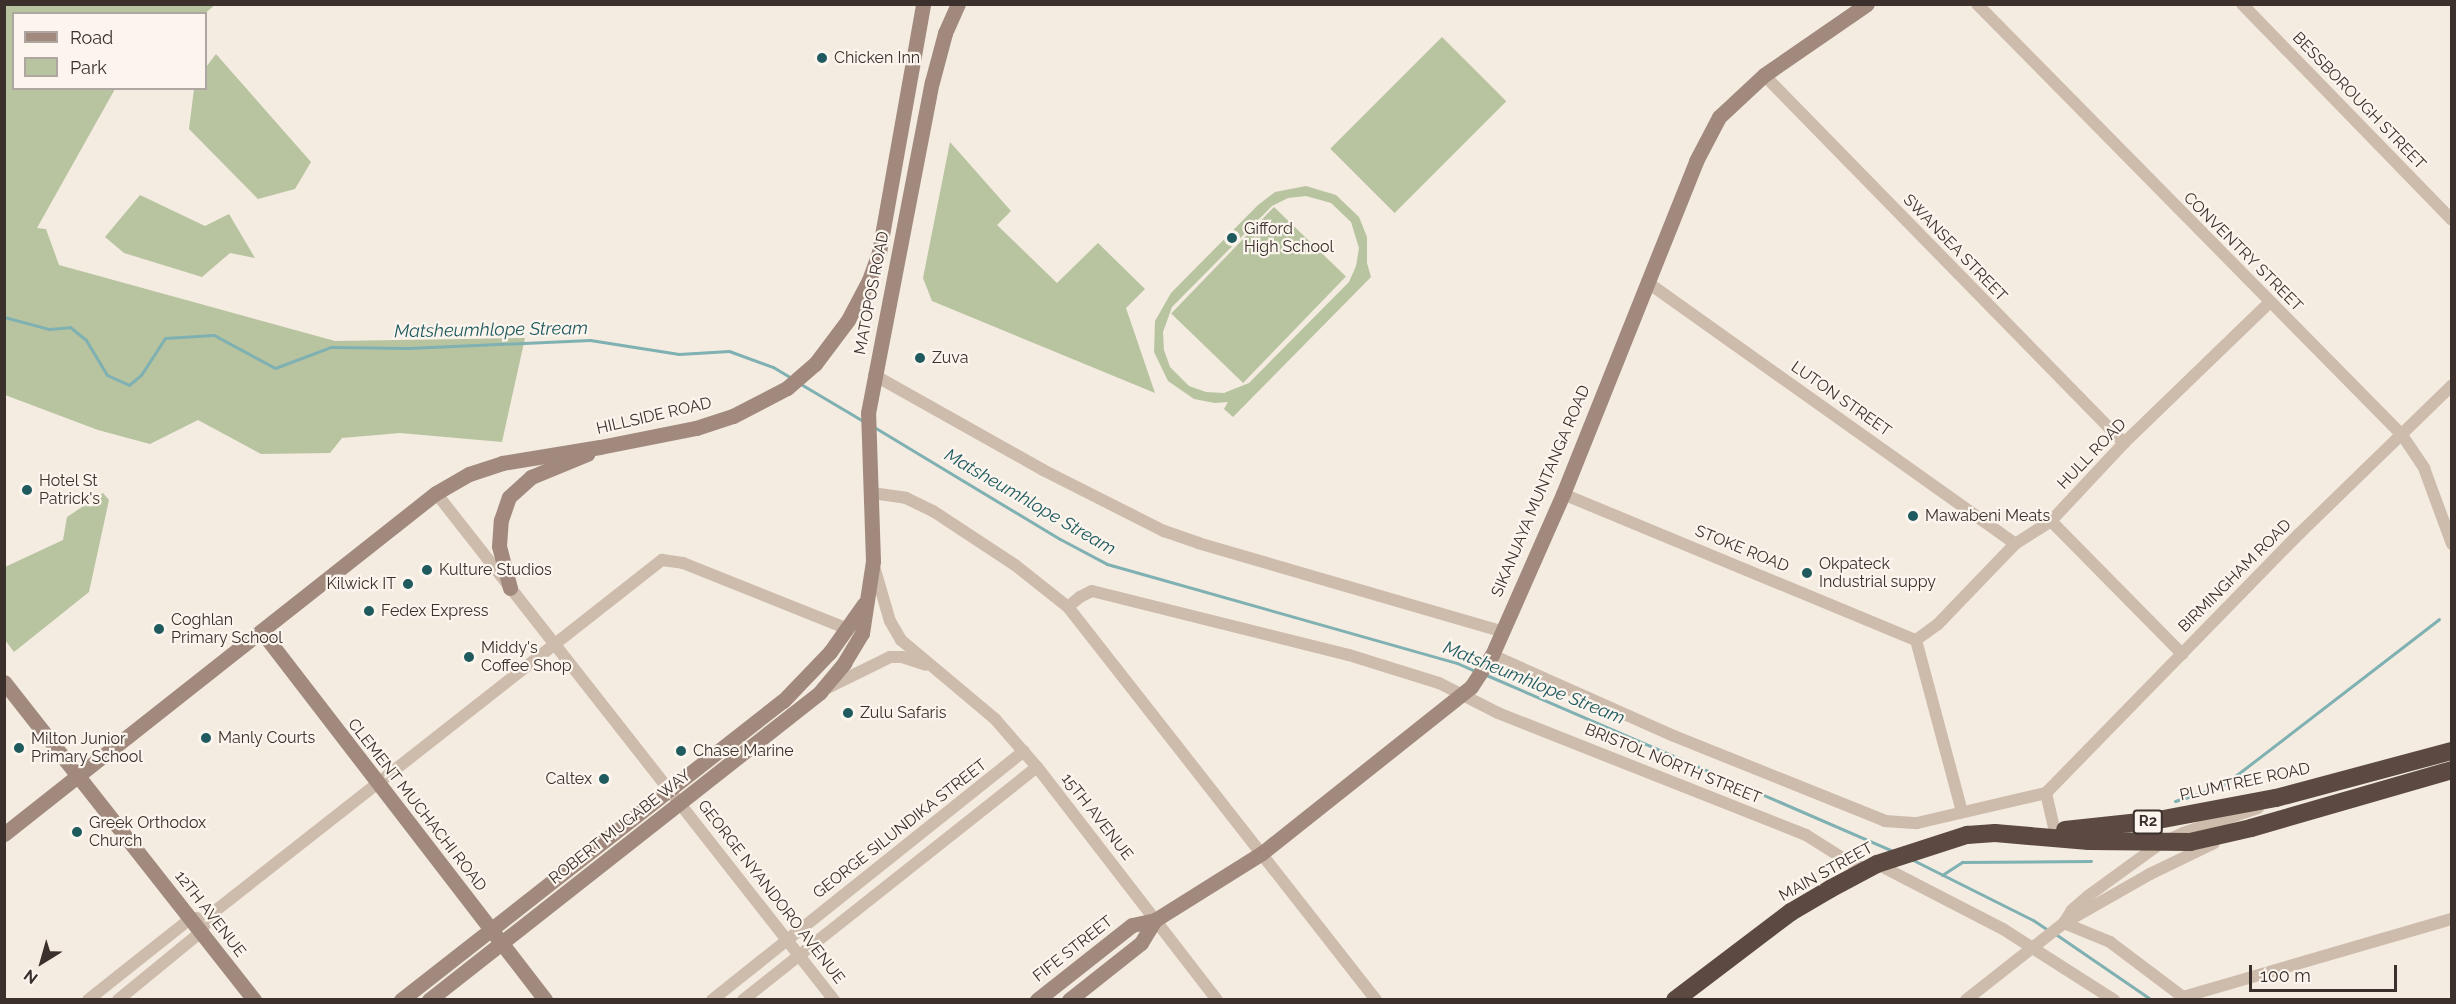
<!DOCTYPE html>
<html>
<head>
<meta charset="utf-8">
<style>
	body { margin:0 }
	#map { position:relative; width:2456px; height:1004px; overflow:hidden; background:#f4ebe1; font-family:Raleway,sans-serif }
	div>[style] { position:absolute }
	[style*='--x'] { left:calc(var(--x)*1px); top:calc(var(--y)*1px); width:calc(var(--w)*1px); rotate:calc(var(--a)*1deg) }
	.green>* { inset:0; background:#b8c4a0; transform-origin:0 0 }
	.stream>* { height:3px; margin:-1.5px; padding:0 1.5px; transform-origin:1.5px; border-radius:1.5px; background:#7fb0b2 }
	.street>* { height:12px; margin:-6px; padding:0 6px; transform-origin:6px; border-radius:6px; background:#cdbbac }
	.secondary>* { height:15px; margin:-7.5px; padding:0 7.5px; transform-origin:7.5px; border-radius:7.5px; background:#a18a7d }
	.highway>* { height:18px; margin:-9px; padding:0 9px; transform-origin:9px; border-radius:9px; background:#5c4a42 }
	.dots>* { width:16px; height:16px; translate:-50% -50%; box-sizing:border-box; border:3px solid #fbf5ee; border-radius:50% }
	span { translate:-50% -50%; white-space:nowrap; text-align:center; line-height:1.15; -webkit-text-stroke:4.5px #fbf5ee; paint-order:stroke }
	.shield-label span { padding:2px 4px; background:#fbf5ee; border:2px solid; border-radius:4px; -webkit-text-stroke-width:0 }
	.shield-label { font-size:15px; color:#3b302b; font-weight:700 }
	.poi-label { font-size:16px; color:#3b302b }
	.left { translate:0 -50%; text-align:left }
	.right { translate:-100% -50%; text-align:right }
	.street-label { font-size:16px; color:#3b302b }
	.water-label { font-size:18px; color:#1f5a5e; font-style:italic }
	.frame { position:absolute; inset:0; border:6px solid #3b302b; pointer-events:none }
	.legend { position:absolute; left:12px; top:12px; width:195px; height:78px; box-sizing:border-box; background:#fbf5ee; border:2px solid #aea6a0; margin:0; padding:8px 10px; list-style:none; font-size:18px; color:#3b302b }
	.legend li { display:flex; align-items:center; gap:12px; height:30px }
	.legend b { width:30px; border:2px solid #aea6a0 }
	.north { position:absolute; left:12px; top:932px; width:60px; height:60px; -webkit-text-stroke:4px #fbf5ee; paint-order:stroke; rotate:217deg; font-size:16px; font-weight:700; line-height:24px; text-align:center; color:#3b302b }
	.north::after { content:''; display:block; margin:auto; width:21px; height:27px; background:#3b302b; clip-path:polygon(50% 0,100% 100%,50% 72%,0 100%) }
	.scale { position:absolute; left:2249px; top:965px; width:148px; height:27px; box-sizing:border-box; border:3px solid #3b302b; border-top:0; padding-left:8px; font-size:18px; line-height:21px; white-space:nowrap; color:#3b302b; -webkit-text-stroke:4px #fbf5ee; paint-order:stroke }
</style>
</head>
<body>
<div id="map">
	<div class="green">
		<div style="clip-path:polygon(4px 5px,215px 5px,204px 14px,14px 14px,14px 88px,115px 89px,37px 228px,46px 229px,59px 265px,335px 341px,525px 338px,502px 442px,400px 433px,342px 438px,330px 453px,261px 454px,198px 420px,150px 444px,98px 430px,5px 395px)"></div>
		<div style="left:1442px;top:37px;width:91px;height:158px;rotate:45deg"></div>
		<div style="clip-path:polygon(216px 54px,311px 162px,295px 189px,258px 199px,189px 129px,194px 89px,206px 88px,206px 67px)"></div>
		<div style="clip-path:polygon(950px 142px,1011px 211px,997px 225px,1057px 283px,1098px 243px,1145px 289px,1126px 308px,1155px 393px,932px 301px,923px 278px)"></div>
		<div style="clip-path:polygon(evenodd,1306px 186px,1336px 195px,1359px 217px,1367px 237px,1367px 263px,1371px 277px,1233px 417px,1224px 409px,1228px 402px,1215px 403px,1194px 399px,1168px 381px,1154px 352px,1155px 321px,1171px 293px,1258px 205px,1275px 192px,1306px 186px,1306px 196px,1331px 203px,1351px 222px,1359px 248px,1356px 266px,1349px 282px,1249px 383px,1224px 393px,1206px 392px,1189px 386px,1170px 367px,1164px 350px,1163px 332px,1172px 307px,1272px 206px,1288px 198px,1306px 196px)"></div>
		<div style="clip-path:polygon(140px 195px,205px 226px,229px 214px,255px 258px,230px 253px,202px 277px,124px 253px,105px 237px)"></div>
		<div style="left:1274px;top:207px;width:100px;height:148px;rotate:44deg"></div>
		<div style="clip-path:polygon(103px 493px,109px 500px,89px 592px,14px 652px,5px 640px,5px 567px,63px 540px,67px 517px)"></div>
	</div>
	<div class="stream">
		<div style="--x:4;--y:317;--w:47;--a:14.9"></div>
		<div style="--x:49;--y:329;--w:21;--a:-5"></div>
		<div style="--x:70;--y:327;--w:21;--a:39"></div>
		<div style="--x:86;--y:340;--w:41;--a:59"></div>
		<div style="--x:107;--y:375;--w:24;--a:24"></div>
		<div style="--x:129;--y:385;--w:16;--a:-40"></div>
		<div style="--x:141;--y:375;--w:44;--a:-57"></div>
		<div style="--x:165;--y:338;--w:49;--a:-3.5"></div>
		<div style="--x:214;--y:335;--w:69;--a:28.4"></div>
		<div style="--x:275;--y:368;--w:60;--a:-20.6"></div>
		<div style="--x:331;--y:347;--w:77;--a:0.7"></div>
		<div style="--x:408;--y:348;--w:182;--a:-2.5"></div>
		<div style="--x:590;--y:340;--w:90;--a:8.9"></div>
		<div style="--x:679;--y:354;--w:50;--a:-3.4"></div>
		<div style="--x:729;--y:351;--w:47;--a:20"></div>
		<div style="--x:773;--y:367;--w:21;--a:31"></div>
		<div style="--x:799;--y:383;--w:74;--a:30.7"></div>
		<div style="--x:874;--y:427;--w:217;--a:31.1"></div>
		<div style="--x:1060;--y:539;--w:53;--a:28"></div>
		<div style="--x:1107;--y:564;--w:364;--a:15.8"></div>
		<div style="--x:1457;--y:663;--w:20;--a:24"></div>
		<div style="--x:1484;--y:674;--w:447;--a:23.4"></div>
		<div style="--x:2175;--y:801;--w:48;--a:-16.9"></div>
		<div style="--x:2221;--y:787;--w:275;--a:-37.6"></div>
		<div style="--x:1913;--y:860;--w:134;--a:26.6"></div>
		<div style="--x:2033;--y:920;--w:18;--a:34"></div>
		<div style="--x:1942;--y:875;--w:24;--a:-33"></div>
		<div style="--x:1962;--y:862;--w:129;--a:-0.4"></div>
		<div style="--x:2054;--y:933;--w:119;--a:34.4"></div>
	</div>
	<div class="street">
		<div style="--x:1977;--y:4;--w:605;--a:45.4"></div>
		<div style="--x:2402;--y:435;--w:40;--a:56"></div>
		<div style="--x:2424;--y:468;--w:81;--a:69.8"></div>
		<div style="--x:2242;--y:4;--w:301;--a:45.8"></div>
		<div style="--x:1764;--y:75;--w:515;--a:45.63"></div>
		<div style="--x:1647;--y:282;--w:452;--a:35.4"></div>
		<div style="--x:874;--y:375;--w:194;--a:29.3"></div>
		<div style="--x:1043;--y:470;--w:136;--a:26.8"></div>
		<div style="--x:1164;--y:531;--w:36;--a:19"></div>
		<div style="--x:1198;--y:543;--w:316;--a:16.2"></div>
		<div style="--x:436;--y:493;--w:645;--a:51.87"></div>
		<div style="--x:872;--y:493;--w:34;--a:8"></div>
		<div style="--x:906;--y:498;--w:30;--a:26"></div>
		<div style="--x:933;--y:511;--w:98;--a:33.4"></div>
		<div style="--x:1015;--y:565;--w:68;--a:38.4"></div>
		<div style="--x:1068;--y:607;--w:499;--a:51.9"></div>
		<div style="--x:1563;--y:494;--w:382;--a:22.5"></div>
		<div style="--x:1916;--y:640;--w:27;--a:-36"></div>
		<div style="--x:1938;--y:624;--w:111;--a:-46.1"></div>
		<div style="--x:2015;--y:544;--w:43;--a:-32.6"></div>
		<div style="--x:2051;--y:521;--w:107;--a:-46.9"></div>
		<div style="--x:2124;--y:443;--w:202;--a:-44"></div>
		<div style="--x:2051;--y:521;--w:187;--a:45.4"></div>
		<div style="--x:873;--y:563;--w:60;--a:73.7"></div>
		<div style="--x:890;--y:621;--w:22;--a:60"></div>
		<div style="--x:901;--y:640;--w:123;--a:40"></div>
		<div style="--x:995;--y:719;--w:64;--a:48.8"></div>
		<div style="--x:1037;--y:767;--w:294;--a:52.3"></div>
		<div style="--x:1068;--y:607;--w:16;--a:-40"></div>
		<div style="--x:1080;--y:597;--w:13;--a:-27"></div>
		<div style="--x:1092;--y:591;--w:265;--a:14"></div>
		<div style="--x:1349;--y:655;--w:94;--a:17.3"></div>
		<div style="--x:1439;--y:683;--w:66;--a:27"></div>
		<div style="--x:1498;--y:713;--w:331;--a:21.6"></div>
		<div style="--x:1806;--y:835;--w:54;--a:32.2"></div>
		<div style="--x:1852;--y:864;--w:16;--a:18"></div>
		<div style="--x:1916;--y:640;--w:178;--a:75"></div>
		<div style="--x:1492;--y:655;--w:199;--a:24"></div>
		<div style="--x:1674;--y:736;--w:227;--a:21.9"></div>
		<div style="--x:1885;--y:821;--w:32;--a:4"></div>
		<div style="--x:1917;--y:823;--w:132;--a:-13.1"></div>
		<div style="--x:821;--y:691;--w:77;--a:-26.2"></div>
		<div style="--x:890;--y:657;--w:12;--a:0"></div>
		<div style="--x:902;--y:657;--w:25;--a:18"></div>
		<div style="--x:2046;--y:793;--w:363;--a:-45.7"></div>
		<div style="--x:2300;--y:533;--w:212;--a:-44.2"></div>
		<div style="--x:2046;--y:793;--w:39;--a:77"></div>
		<div style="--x:1877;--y:864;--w:142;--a:27.3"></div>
		<div style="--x:2003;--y:929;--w:132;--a:32.6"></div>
		<div style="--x:2064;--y:923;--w:15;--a:-58"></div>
		<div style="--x:2072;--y:910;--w:21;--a:-41"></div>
		<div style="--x:2088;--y:896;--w:90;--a:-36"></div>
		<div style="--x:2161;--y:843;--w:24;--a:-24"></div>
		<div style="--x:2183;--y:833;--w:79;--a:-18.4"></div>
		<div style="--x:2064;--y:923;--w:50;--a:22.4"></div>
		<div style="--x:2110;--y:942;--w:96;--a:37"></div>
		<div style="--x:2183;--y:997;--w:280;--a:-16.2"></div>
		<div style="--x:88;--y:1000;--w:130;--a:-38.5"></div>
		<div style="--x:190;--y:919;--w:7;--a:-8"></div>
		<div style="--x:118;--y:1000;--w:107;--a:-39.3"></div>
		<div style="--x:201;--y:932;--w:19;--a:-62"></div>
		<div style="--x:210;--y:915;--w:575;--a:-38.15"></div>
		<div style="--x:662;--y:560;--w:21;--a:8"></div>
		<div style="--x:683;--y:563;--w:178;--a:21.8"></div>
		<div style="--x:712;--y:1000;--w:399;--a:-38.6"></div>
		<div style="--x:743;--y:1000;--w:375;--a:-38.4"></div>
		<div style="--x:1966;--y:1000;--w:125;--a:-38.2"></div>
		<div style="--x:2064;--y:923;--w:99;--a:-29.7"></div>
		<div style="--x:2150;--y:874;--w:71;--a:-25.8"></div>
	</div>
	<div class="secondary">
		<div style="--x:510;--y:588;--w:43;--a:-104.7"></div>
		<div style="--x:499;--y:546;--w:26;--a:-86"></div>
		<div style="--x:501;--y:520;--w:24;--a:-71"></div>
		<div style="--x:509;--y:497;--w:30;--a:-42"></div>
		<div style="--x:531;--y:477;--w:61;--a:-22.3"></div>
		<div style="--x:262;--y:632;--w:464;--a:52.4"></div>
		<div style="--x:4;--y:682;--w:405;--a:51.8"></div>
		<div style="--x:4;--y:834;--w:550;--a:-38.29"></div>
		<div style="--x:436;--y:493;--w:38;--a:-30"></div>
		<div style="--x:469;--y:474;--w:35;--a:-18"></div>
		<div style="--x:502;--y:463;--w:99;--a:-9.3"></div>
		<div style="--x:600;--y:447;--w:98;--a:-11.2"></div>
		<div style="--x:696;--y:428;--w:39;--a:-18"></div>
		<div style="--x:733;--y:416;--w:61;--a:-27.4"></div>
		<div style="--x:787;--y:388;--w:37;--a:-41"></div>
		<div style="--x:815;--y:364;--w:55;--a:-53.1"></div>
		<div style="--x:848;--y:320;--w:45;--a:-62.3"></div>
		<div style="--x:869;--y:280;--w:30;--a:-70"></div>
		<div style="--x:879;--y:252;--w:252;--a:-79.9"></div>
		<div style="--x:401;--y:1000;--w:485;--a:-38.1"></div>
		<div style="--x:783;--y:701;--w:68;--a:-46.2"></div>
		<div style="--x:830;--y:652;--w:59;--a:-54.7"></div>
		<div style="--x:429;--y:1000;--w:498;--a:-38.2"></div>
		<div style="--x:820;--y:692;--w:38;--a:-50"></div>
		<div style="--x:844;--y:663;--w:35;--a:-59"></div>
		<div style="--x:862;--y:633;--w:73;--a:-81.3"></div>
		<div style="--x:873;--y:561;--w:148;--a:-91.9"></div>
		<div style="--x:868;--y:413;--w:337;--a:-79.1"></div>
		<div style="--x:932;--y:82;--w:51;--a:-75.1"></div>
		<div style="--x:945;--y:33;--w:32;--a:-66"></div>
		<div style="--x:1037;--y:1000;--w:121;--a:-38.3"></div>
		<div style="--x:1132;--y:925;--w:24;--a:-12"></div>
		<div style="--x:1155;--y:920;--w:126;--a:-32.1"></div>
		<div style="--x:1262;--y:853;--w:267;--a:-38.5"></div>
		<div style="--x:1471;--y:687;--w:38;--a:-57"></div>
		<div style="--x:1492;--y:655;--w:176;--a:-66.2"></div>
		<div style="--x:1563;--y:494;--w:359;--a:-68.2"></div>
		<div style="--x:1696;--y:161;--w:50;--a:-62.4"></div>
		<div style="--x:1719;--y:117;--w:62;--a:-43"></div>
		<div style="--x:1764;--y:75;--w:125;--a:-34.6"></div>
		<div style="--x:1069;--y:1000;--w:92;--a:-38.4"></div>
		<div style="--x:1141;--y:943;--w:27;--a:-59"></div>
	</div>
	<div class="highway">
		<div style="--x:2065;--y:830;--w:94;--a:-6.1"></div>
		<div style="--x:2158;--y:820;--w:120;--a:-10.6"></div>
		<div style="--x:2276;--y:798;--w:182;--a:-15"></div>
		<div style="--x:1675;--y:1000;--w:146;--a:-37.2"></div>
		<div style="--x:1791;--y:912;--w:45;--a:-30.5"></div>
		<div style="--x:1830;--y:889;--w:53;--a:-28"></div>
		<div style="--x:1877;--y:864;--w:95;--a:-17.9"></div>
		<div style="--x:1967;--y:835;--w:28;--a:-4"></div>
		<div style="--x:1995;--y:833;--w:94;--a:4.9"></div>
		<div style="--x:2089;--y:841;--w:101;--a:0.6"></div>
		<div style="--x:2190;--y:842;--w:63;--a:-12.9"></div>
		<div style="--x:2251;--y:828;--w:209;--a:-16.1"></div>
	</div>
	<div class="dots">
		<div style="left:822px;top:58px;background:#1f5a5e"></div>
		<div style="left:1232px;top:238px;background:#1f5a5e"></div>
		<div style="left:920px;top:358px;background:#1f5a5e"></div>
		<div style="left:27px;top:490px;background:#1f5a5e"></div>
		<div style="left:1913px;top:516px;background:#1f5a5e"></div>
		<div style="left:427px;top:570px;background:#1f5a5e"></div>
		<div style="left:1807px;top:573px;background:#1f5a5e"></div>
		<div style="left:408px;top:584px;background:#1f5a5e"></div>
		<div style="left:369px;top:611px;background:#1f5a5e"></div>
		<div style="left:159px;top:629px;background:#1f5a5e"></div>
		<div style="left:469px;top:657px;background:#1f5a5e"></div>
		<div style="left:848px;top:713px;background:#1f5a5e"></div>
		<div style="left:206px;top:738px;background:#1f5a5e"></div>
		<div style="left:19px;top:748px;background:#1f5a5e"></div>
		<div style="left:681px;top:751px;background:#1f5a5e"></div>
		<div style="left:604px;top:779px;background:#1f5a5e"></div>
		<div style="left:77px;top:832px;background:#1f5a5e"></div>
	</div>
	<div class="shield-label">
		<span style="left:2148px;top:822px">R2</span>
	</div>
	<div class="poi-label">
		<span class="left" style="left:834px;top:58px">Chicken Inn</span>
		<span class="left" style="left:1244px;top:238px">Gifford<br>High School</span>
		<span class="left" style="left:932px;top:358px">Zuva</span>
		<span class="left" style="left:39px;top:490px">Hotel St<br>Patrick's</span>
		<span class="left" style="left:1925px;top:516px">Mawabeni Meats</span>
		<span class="left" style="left:1819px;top:573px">Okpateck<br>Industrial suppy</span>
		<span class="left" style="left:439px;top:570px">Kulture Studios</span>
		<span class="right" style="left:396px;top:584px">Kilwick IT</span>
		<span class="left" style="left:381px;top:611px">Fedex Express</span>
		<span class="left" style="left:171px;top:629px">Coghlan<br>Primary School</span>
		<span class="left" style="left:481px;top:657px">Middy's<br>Coffee Shop</span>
		<span class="left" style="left:860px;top:713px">Zulu Safaris</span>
		<span class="left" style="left:218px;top:738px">Manly Courts</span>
		<span class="left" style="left:31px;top:748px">Milton Junior<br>Primary School</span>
		<span class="left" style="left:693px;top:751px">Chase Marine</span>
		<span class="right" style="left:592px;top:779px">Caltex</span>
		<span class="left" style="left:89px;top:832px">Greek Orthodox<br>Church</span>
	</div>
	<div class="street-label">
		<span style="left:2359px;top:101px;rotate:46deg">BESSBOROUGH STREET</span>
		<span style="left:1955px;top:248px;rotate:46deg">SWANSEA STREET</span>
		<span style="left:2243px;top:252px;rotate:45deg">CONVENTRY STREET</span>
		<span style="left:872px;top:293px;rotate:-79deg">MATOPOS ROAD</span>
		<span style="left:1841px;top:399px;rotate:35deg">LUTON STREET</span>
		<span style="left:654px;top:416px;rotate:-13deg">HILLSIDE ROAD</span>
		<span style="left:2092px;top:454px;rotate:-46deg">HULL ROAD</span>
		<span style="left:1541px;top:491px;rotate:-67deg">SIKANJAYA MUNTANGA ROAD</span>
		<span style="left:1742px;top:549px;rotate:22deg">STOKE ROAD</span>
		<span style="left:2235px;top:576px;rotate:-45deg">BIRMINGHAM ROAD</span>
		<span style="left:1673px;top:764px;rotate:22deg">BRISTOL NORTH STREET</span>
		<span style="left:2245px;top:782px;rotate:-12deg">PLUMTREE ROAD</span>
		<span style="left:417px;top:805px;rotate:52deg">CLEMENT MUCHACHI ROAD</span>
		<span style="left:1097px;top:817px;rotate:52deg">15TH AVENUE</span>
		<span style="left:620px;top:827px;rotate:-38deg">ROBERT MUGABE WAY</span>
		<span style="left:900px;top:829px;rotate:-38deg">GEORGE SILUNDIKA STREET</span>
		<span style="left:1826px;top:872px;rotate:-29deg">MAIN STREET</span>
		<span style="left:771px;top:892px;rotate:52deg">GEORGE NYANDORO AVENUE</span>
		<span style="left:210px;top:914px;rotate:52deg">12TH AVENUE</span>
		<span style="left:1073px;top:949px;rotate:-38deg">FIFE STREET</span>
	</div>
	<div class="water-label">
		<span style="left:491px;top:330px;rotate:-1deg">Matsheumhlope Stream</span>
		<span style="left:1030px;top:502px;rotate:30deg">Matsheumhlope Stream</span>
		<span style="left:1534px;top:683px;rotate:22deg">Matsheumhlope Stream</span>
	</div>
	<div class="frame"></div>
	<ul class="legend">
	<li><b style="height:8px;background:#a18a7d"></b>Road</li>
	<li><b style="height:16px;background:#b8c4a0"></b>Park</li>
	</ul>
	<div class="north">N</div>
	<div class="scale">100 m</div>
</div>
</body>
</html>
